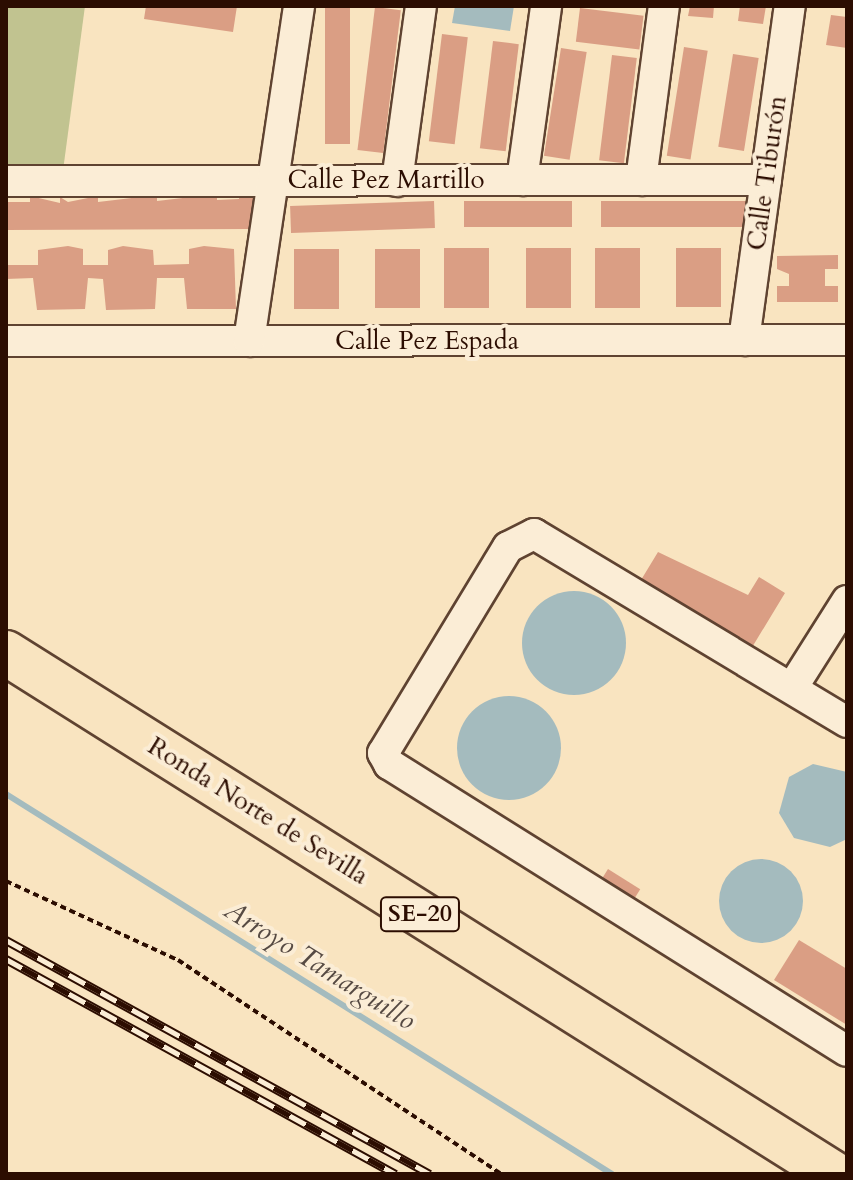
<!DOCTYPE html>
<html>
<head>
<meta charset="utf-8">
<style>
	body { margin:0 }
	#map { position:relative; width:853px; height:1180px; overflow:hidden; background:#f9e4c0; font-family:Cardo,serif }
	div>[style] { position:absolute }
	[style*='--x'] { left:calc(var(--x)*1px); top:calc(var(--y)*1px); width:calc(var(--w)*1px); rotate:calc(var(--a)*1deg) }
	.green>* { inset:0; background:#c1c390 }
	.water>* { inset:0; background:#a4bbbe }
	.round { border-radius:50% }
	.stream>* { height:6px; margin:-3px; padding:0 3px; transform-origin:3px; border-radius:3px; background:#a4bbbe }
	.building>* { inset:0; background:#da9e84; transform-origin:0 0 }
	.path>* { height:4px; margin-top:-2px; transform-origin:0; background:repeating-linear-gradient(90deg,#2c0d01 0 6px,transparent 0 10px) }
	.roads { filter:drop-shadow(2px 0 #5f4331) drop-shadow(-2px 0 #5f4331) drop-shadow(0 2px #5f4331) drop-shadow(0 -2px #5f4331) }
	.minor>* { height:30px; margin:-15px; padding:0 15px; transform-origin:15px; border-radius:15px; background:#fbedd6 }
	.highway>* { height:44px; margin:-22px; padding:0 22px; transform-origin:22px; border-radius:22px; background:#f9e4c0 }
	.rail>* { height:9px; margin-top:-4.5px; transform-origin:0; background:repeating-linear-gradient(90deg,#fbedd6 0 18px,#2c0d01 0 36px); box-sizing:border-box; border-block:2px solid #2c0d01 }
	span { translate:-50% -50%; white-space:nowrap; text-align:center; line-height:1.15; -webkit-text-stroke:8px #fbedd6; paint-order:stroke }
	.shield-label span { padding:2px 6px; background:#fbedd6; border:2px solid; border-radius:6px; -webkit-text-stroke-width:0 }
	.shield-label { font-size:24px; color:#2c0d01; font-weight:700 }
	.street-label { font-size:26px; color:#2c0d01 }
	.water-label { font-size:28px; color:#564a43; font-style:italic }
	.frame { position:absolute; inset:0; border:8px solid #2c0d01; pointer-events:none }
</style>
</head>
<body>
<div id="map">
	<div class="green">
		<div style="clip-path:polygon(6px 6px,85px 6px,62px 178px,6px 177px)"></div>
	</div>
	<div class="water">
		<div style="clip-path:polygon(455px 6px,514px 6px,510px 31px,452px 23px)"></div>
		<div class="round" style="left:522px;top:591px;width:104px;height:104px"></div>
		<div class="round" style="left:457px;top:696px;width:104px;height:104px"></div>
		<div style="clip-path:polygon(813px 764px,847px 772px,847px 839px,830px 847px,794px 838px,779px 813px,789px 777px)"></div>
		<div class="round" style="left:719px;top:859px;width:84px;height:84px"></div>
	</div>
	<div class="stream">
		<div style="--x:6;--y:794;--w:715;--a:32.09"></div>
	</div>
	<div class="building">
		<div style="clip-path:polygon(146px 6px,237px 6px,233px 32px,144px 19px)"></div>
		<div style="left:325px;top:6px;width:25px;height:138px"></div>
		<div style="clip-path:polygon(690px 6px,714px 6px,713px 18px,688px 16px)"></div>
		<div style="clip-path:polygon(740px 6px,766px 6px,763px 24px,738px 21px)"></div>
		<div style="left:375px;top:7px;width:26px;height:144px;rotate:7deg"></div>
		<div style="left:580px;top:8px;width:64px;height:34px;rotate:7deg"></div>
		<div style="clip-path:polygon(831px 15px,847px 17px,847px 48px,826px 45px)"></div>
		<div style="left:442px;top:34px;width:26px;height:108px;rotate:7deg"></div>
		<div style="left:493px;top:41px;width:26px;height:108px;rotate:7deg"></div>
		<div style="left:684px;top:47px;width:24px;height:110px;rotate:9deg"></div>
		<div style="left:561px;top:48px;width:26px;height:109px;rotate:9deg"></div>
		<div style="left:733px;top:54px;width:26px;height:94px;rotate:9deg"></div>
		<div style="left:612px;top:55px;width:25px;height:106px;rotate:7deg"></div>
		<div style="clip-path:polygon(239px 193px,257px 199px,249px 229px,6px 230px,6px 202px,30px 202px,30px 196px,60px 203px,60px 197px,68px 202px,98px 196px,98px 202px,157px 195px,157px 201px,217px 194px,217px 200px,239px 199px)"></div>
		<div style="left:434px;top:201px;width:27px;height:144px;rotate:88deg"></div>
		<div style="left:572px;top:201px;width:26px;height:108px;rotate:90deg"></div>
		<div style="left:601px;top:201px;width:145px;height:26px"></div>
		<div style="clip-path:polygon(68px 246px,83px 249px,83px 265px,108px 265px,108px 250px,123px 246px,153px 250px,154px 265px,189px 264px,189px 249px,204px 246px,234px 249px,236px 309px,187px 309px,184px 278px,157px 278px,155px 309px,106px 310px,103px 279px,88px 278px,85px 309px,37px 310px,33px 278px,6px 279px,6px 265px,38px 265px,38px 250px)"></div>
		<div style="left:444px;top:248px;width:45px;height:60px"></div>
		<div style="left:526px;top:248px;width:45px;height:60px"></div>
		<div style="left:595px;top:248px;width:45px;height:60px"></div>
		<div style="left:676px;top:248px;width:45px;height:59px"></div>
		<div style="left:294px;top:249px;width:45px;height:60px"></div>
		<div style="left:375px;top:249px;width:45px;height:59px"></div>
		<div style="clip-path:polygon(838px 255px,838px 269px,825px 269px,825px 286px,838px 286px,838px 302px,777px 302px,777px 286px,789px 286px,789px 274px,777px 269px,777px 256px)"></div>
		<div style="clip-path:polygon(658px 552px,748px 595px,759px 577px,785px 593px,751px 649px,641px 580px)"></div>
		<div style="left:608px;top:869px;width:38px;height:16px;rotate:32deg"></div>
		<div style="clip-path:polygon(799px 940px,847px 969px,847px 1025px,774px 980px)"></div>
	</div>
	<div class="path">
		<div style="--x:6;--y:881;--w:189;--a:24.7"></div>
		<div style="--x:178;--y:960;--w:387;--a:33.5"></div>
	</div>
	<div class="roads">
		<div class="minor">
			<div style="--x:522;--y:180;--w:176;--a:-82.1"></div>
			<div style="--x:641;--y:180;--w:176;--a:-82.5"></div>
			<div style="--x:6;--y:181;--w:760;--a:-0.08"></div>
			<div style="--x:397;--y:181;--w:177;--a:-82.2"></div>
			<div style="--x:744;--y:340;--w:337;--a:-82.2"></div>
			<div style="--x:6;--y:341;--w:841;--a:-0.07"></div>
			<div style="--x:249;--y:341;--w:339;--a:-81.5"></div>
			<div style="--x:792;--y:688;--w:103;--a:-57.7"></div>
			<div style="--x:847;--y:722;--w:365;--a:-149"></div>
			<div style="--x:534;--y:534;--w:29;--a:153"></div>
			<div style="--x:508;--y:547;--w:241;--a:121.2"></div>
			<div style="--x:383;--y:753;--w:13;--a:61"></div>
			<div style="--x:389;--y:764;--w:540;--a:32.07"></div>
		</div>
		<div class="highway">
			<div style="--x:6;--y:653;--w:978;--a:32.18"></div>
		</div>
	</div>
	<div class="rail">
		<div style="--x:6;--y:940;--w:484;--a:28.9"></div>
		<div style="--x:6;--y:959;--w:445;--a:28.9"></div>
	</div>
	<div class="shield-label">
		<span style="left:420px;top:914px">SE-20</span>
	</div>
	<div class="street-label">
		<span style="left:767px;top:173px;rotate:-82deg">Calle Tiburón</span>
		<span style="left:386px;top:180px">Calle Pez Martillo</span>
		<span style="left:427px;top:341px">Calle Pez Espada</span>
		<span style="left:258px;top:811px;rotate:32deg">Ronda Norte de Sevilla</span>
	</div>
	<div class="water-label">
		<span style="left:320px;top:965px;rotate:32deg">Arroyo Tamarguillo</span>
	</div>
	<div class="frame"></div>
</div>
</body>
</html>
